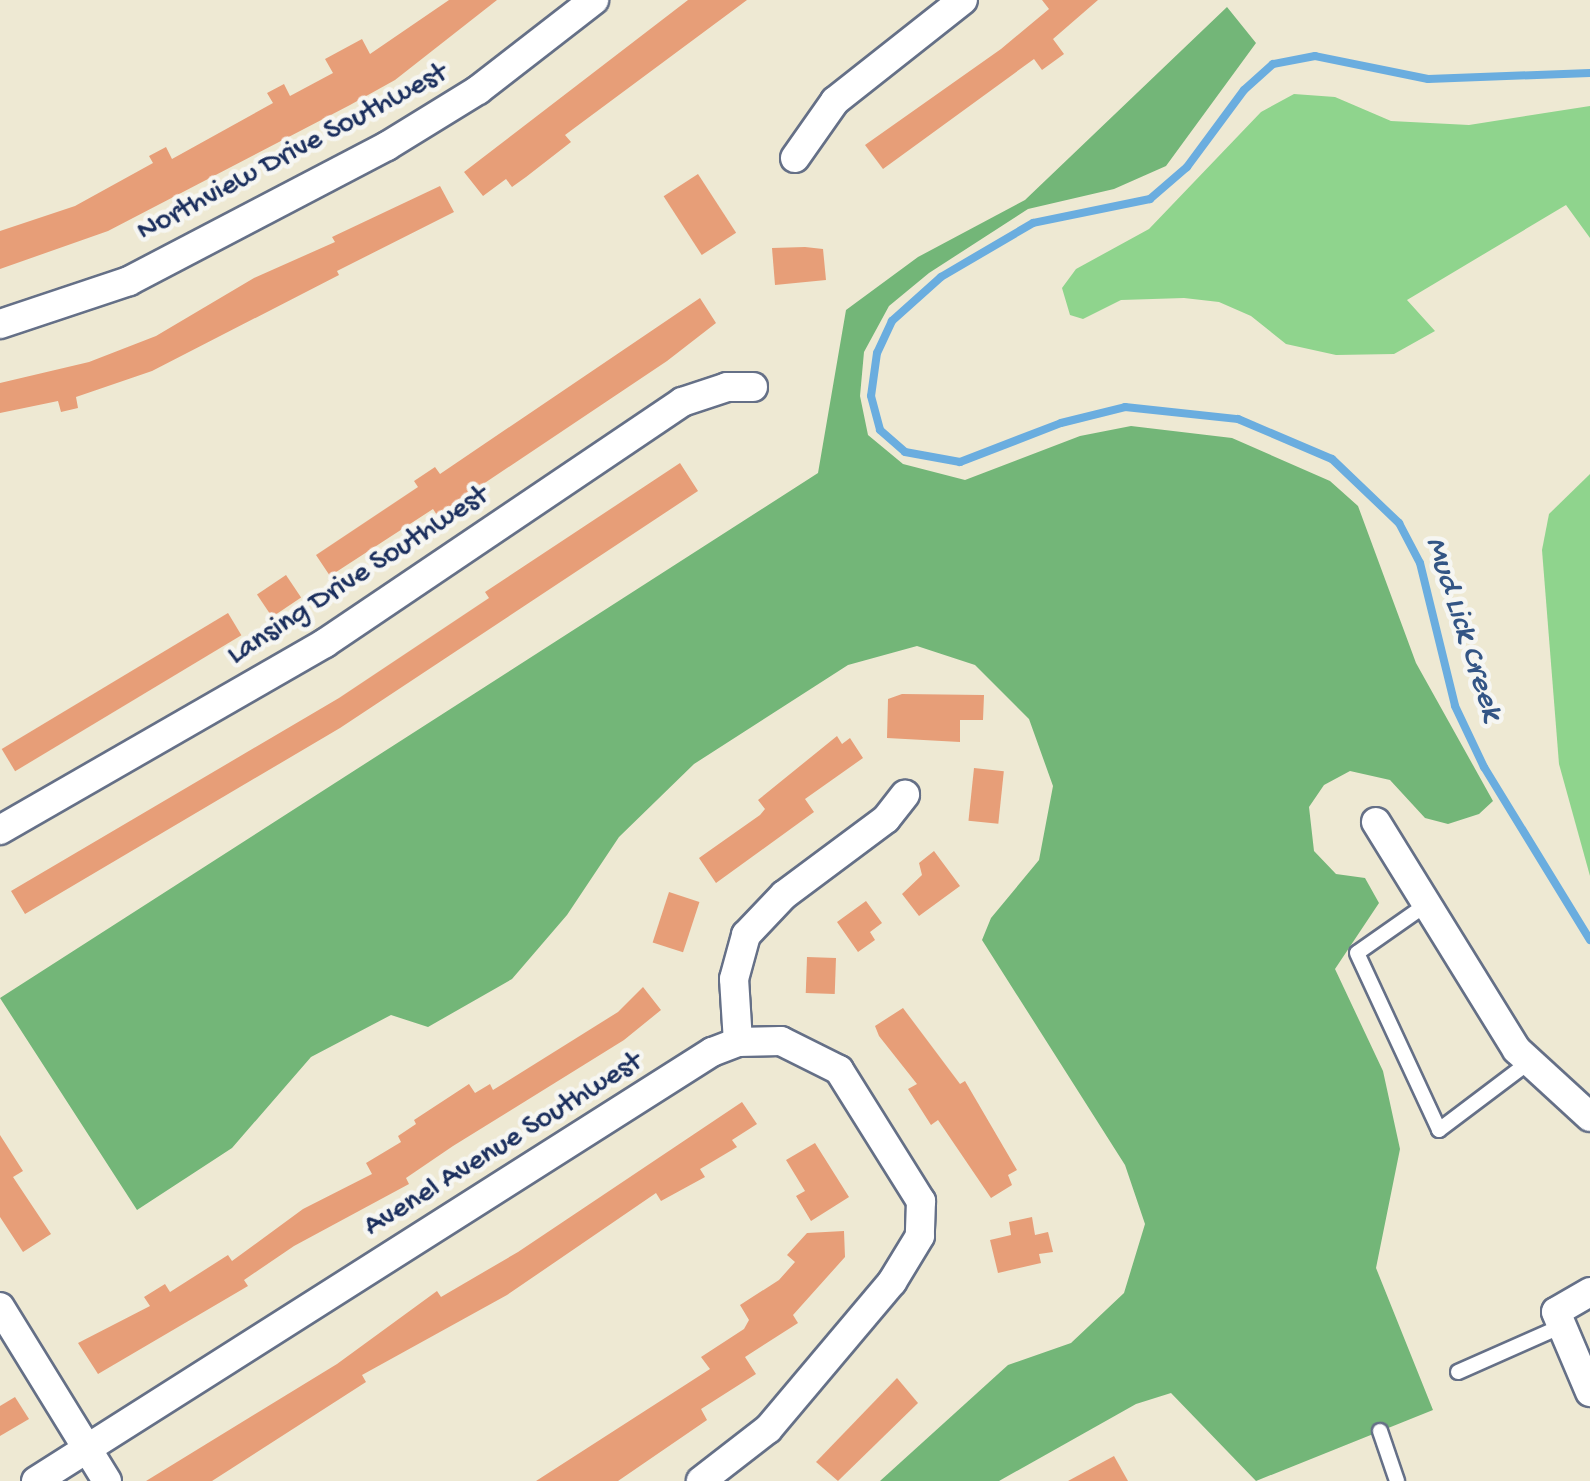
<!DOCTYPE html>
<html>
<head>
<meta charset="utf-8">
<style>
	body { margin:0 }
	#map { position:relative; width:1590px; height:1481px; overflow:hidden; background:#eee9d3; font-family:"Gochi Hand",sans-serif }
	div>[style] { position:absolute }
	[style*='--x'] { left:calc(var(--x)*1px); top:calc(var(--y)*1px); width:calc(var(--w)*1px); rotate:calc(var(--a)*1deg) }
	.green>* { inset:0; background:#8fd48d }
	.forest>* { inset:0; background:#73b678 }
	.stream>* { height:8px; margin:-4px; padding:0 4px; transform-origin:4px; border-radius:4px; background:#6aaddf }
	.building>* { inset:0; background:#e79e78; transform-origin:0 0 }
	.roads { filter:drop-shadow(2px 0 #657087) drop-shadow(-2px 0 #657087) drop-shadow(0 2px #657087) drop-shadow(0 -2px #657087) }
	.lane>* { height:14px; margin:-7px; padding:0 7px; transform-origin:7px; border-radius:7px; background:#fff }
	.street>* { height:28px; margin:-14px; padding:0 14px; transform-origin:14px; border-radius:14px; background:#fff }
	span { translate:-50% -50%; white-space:nowrap; text-align:center; line-height:1.15; -webkit-text-stroke:9px #f6f6f2; paint-order:stroke }
	.street-label { font-size:30px; color:#1b2f5e }
	.water-label { font-size:32px; color:#335585; font-style:italic }
</style>
</head>
<body>
<div id="map">
	<div class="green">
		<div style="clip-path:polygon(1294px 94px,1335px 97px,1391px 121px,1469px 125px,1590px 106px,1590px 238px,1566px 205px,1407px 300px,1435px 331px,1394px 354px,1336px 355px,1286px 344px,1251px 316px,1219px 302px,1184px 298px,1121px 300px,1083px 319px,1070px 315px,1062px 288px,1076px 269px,1149px 229px,1261px 112px)"></div>
		<div style="clip-path:polygon(1590px 474px,1590px 876px,1559px 764px,1542px 550px,1549px 514px)"></div>
	</div>
	<div class="forest">
		<div style="clip-path:polygon(1227px 7px,1256px 43px,1166px 166px,1114px 189px,1028px 209px,929px 273px,889px 306px,864px 352px,860px 396px,868px 435px,903px 464px,965px 480px,1080px 436px,1131px 426px,1232px 438px,1330px 481px,1358px 506px,1416px 663px,1493px 801px,1479px 814px,1448px 824px,1425px 818px,1390px 780px,1350px 771px,1324px 785px,1309px 807px,1314px 851px,1336px 874px,1365px 878px,1379px 903px,1335px 969px,1383px 1071px,1400px 1149px,1376px 1268px,1433px 1410px,1256px 1481px,1171px 1393px,1136px 1404px,999px 1481px,880px 1481px,1008px 1365px,1071px 1343px,1124px 1293px,1145px 1224px,1125px 1165px,982px 940px,991px 918px,1039px 860px,1053px 786px,1029px 719px,975px 665px,917px 646px,848px 665px,694px 764px,619px 837px,567px 915px,512px 979px,428px 1027px,391px 1015px,311px 1057px,232px 1148px,137px 1210px,0 998px,818px 473px,846px 310px,918px 257px,1025px 200px)"></div>
	</div>
	<div class="stream">
		<div style="--x:1590;--y:73;--w:162;--a:177.9"></div>
		<div style="--x:1428;--y:79;--w:115;--a:-168.5"></div>
		<div style="--x:1315;--y:56;--w:43;--a:169.2"></div>
		<div style="--x:1273;--y:64;--w:39;--a:138"></div>
		<div style="--x:1244;--y:90;--w:96;--a:126.5"></div>
		<div style="--x:1187;--y:167;--w:49;--a:139.1"></div>
		<div style="--x:1150;--y:199;--w:119;--a:168.4"></div>
		<div style="--x:1033;--y:223;--w:107;--a:149.6"></div>
		<div style="--x:941;--y:277;--w:66;--a:138.1"></div>
		<div style="--x:892;--y:321;--w:35;--a:115"></div>
		<div style="--x:877;--y:353;--w:43;--a:97.9"></div>
		<div style="--x:871;--y:396;--w:35;--a:75"></div>
		<div style="--x:880;--y:430;--w:33;--a:41"></div>
		<div style="--x:905;--y:452;--w:56;--a:10.3"></div>
		<div style="--x:960;--y:462;--w:108;--a:-21.1"></div>
		<div style="--x:1061;--y:423;--w:66;--a:-14"></div>
		<div style="--x:1125;--y:407;--w:114;--a:6.1"></div>
		<div style="--x:1238;--y:419;--w:102;--a:23.1"></div>
		<div style="--x:1332;--y:459;--w:93;--a:43.7"></div>
		<div style="--x:1399;--y:523;--w:45;--a:62.3"></div>
		<div style="--x:1420;--y:563;--w:147;--a:76.2"></div>
		<div style="--x:1455;--y:706;--w:68;--a:64.6"></div>
		<div style="--x:1484;--y:767;--w:203;--a:58.5"></div>
	</div>
	<div class="building">
		<div style="clip-path:polygon(449px 0,497px 0,395px 80px,350px 105px,108px 231px,0 269px,0 231px,75px 206px,153px 163px,149px 156px,166px 147px,172px 159px,273px 103px,267px 93px,284px 84px,290px 96px,333px 73px,325px 59px,362px 39px,370px 54px)"></div>
		<div style="clip-path:polygon(688px 0,747px 0,565px 135px,571px 142px,526px 177px,512px 187px,506px 179px,483px 196px,464px 172px)"></div>
		<div style="clip-path:polygon(1042px 0,1098px 0,1053px 39px,1064px 54px,1042px 70px,1034px 59px,883px 169px,865px 145px,1001px 49px,1049px 9px)"></div>
		<div style="left:698px;top:174px;width:70px;height:41px;rotate:57deg"></div>
		<div style="clip-path:polygon(440px 186px,454px 212px,337px 271px,339px 275px,152px 371px,76px 397px,78px 408px,61px 412px,58px 401px,0 413px,0 383px,89px 362px,156px 336px,254px 278px,335px 242px,332px 237px)"></div>
		<div style="clip-path:polygon(805px 247px,823px 249px,826px 280px,775px 285px,772px 248px)"></div>
		<div style="clip-path:polygon(700px 298px,716px 323px,667px 361px,437px 515px,433px 509px,330px 576px,316px 555px,418px 487px,414px 481px,435px 467px,440px 474px)"></div>
		<div style="clip-path:polygon(680px 463px,698px 491px,340px 728px,25px 914px,11px 891px,339px 698px,489px 598px,485px 592px)"></div>
		<div style="left:286px;top:575px;width:27px;height:35px;rotate:56deg"></div>
		<div style="left:228px;top:613px;width:26px;height:264px;rotate:59deg"></div>
		<div style="clip-path:polygon(902px 694px,984px 695px,983px 720px,960px 720px,960px 742px,887px 738px,888px 699px)"></div>
		<div style="clip-path:polygon(837px 736px,842px 744px,850px 738px,863px 758px,805px 799px,814px 812px,716px 883px,699px 858px,760px 815px,765px 809px,758px 800px)"></div>
		<div style="left:974px;top:768px;width:30px;height:53px;rotate:6deg"></div>
		<div style="clip-path:polygon(934px 851px,960px 886px,919px 916px,902px 894px,922px 875px,919px 863px)"></div>
		<div style="left:669px;top:892px;width:32px;height:53px;rotate:18deg"></div>
		<div style="clip-path:polygon(866px 901px,882px 923px,870px 932px,875px 940px,858px 952px,837px 922px)"></div>
		<div style="left:807px;top:957px;width:29px;height:36px;rotate:2deg"></div>
		<div style="clip-path:polygon(643px 987px,661px 1010px,624px 1040px,453px 1146px,406px 1178px,409px 1184px,294px 1246px,244px 1280px,248px 1286px,98px 1374px,78px 1343px,150px 1306px,144px 1297px,165px 1284px,170px 1292px,228px 1255px,232px 1261px,303px 1209px,372px 1174px,366px 1163px,401px 1142px,398px 1136px,416px 1124px,414px 1120px,469px 1084px,475px 1093px,490px 1084px,493px 1090px,618px 1012px)"></div>
		<div style="clip-path:polygon(903px 1008px,960px 1084px,965px 1081px,1017px 1170px,1008px 1175px,1012px 1185px,991px 1198px,938px 1120px,931px 1125px,908px 1089px,917px 1084px,879px 1036px,875px 1026px)"></div>
		<div style="clip-path:polygon(742px 1102px,757px 1124px,732px 1140px,737px 1147px,700px 1169px,705px 1177px,661px 1201px,656px 1193px,507px 1295px,362px 1375px,366px 1382px,212px 1481px,146px 1481px,337px 1364px,437px 1291px,441px 1297px,518px 1252px)"></div>
		<div style="clip-path:polygon(0 1135px,23px 1171px,13px 1177px,51px 1234px,23px 1252px,0 1217px)"></div>
		<div style="clip-path:polygon(815px 1143px,849px 1197px,811px 1221px,796px 1196px,805px 1191px,786px 1160px)"></div>
		<div style="clip-path:polygon(1032px 1217px,1035px 1235px,1048px 1232px,1053px 1252px,1039px 1254px,1041px 1263px,998px 1273px,990px 1240px,1011px 1235px,1009px 1222px)"></div>
		<div style="clip-path:polygon(844px 1231px,845px 1257px,793px 1315px,798px 1323px,745px 1357px,756px 1374px,701px 1409px,707px 1420px,618px 1481px,536px 1481px,710px 1369px,701px 1357px,744px 1329px,749px 1320px,740px 1305px,779px 1280px,795px 1262px,787px 1255px,807px 1233px)"></div>
		<div style="clip-path:polygon(897px 1378px,918px 1403px,838px 1481px,816px 1462px)"></div>
		<div style="clip-path:polygon(15px 1397px,29px 1419px,0 1436px,0 1406px)"></div>
		<div style="clip-path:polygon(1114px 1456px,1128px 1481px,1068px 1481px)"></div>
	</div>
	<div class="roads">
		<div class="lane">
			<div style="--x:1427;--y:904;--w:85;--a:145"></div>
			<div style="--x:1357;--y:953;--w:195;--a:65.1"></div>
			<div style="--x:1439;--y:1130;--w:111;--a:-37"></div>
			<div style="--x:1458;--y:1372;--w:114;--a:-23.9"></div>
			<div style="--x:1380;--y:1431;--w:53;--a:71.2"></div>
		</div>
		<div class="street">
			<div style="--x:795;--y:158;--w:70;--a:-54.9"></div>
			<div style="--x:835;--y:101;--w:163;--a:-38.3"></div>
			<div style="--x:0;--y:324;--w:136;--a:-18.4"></div>
			<div style="--x:129;--y:281;--w:291;--a:-27.6"></div>
			<div style="--x:387;--y:146;--w:107;--a:-31.6"></div>
			<div style="--x:478;--y:90;--w:147;--a:-37.8"></div>
			<div style="--x:1376;--y:822;--w:268;--a:58.3"></div>
			<div style="--x:1517;--y:1050;--w:99;--a:42.5"></div>
			<div style="--x:0;--y:830;--w:375;--a:-29.9"></div>
			<div style="--x:325;--y:643;--w:431;--a:-34"></div>
			<div style="--x:682;--y:402;--w:47;--a:-18.4"></div>
			<div style="--x:727;--y:387;--w:26;--a:0"></div>
			<div style="--x:738;--y:1042;--w:63;--a:-93.6"></div>
			<div style="--x:734;--y:979;--w:46;--a:-74.7"></div>
			<div style="--x:746;--y:935;--w:55;--a:-46.5"></div>
			<div style="--x:784;--y:895;--w:127;--a:-36.7"></div>
			<div style="--x:886;--y:819;--w:31;--a:-52"></div>
			<div style="--x:1590;--y:1292;--w:39;--a:150"></div>
			<div style="--x:1556;--y:1312;--w:87;--a:67"></div>
			<div style="--x:0;--y:1307;--w:204;--a:58.4"></div>
			<div style="--x:36;--y:1481;--w:801;--a:-32.4"></div>
			<div style="--x:712;--y:1052;--w:28;--a:-21"></div>
			<div style="--x:738;--y:1042;--w:43;--a:-1.3"></div>
			<div style="--x:781;--y:1041;--w:65;--a:26.6"></div>
			<div style="--x:839;--y:1070;--w:155;--a:58"></div>
			<div style="--x:921;--y:1201;--w:35;--a:92"></div>
			<div style="--x:920;--y:1236;--w:54;--a:121.3"></div>
			<div style="--x:892;--y:1282;--w:192;--a:130.1"></div>
			<div style="--x:768;--y:1429;--w:85;--a:142.2"></div>
		</div>
	</div>
	<div class="street-label">
		<span style="left:293px;top:154px;rotate:-28deg">Northview Drive Southwest</span>
		<span style="left:359px;top:577px;rotate:-33deg">Lansing Drive Southwest</span>
		<span style="left:504px;top:1146px;rotate:-32deg">Avenel Avenue Southwest</span>
	</div>
	<div class="water-label">
		<span style="left:1462px;top:629px;rotate:72deg">Mud Lick Creek</span>
	</div>
</div>
</body>
</html>
